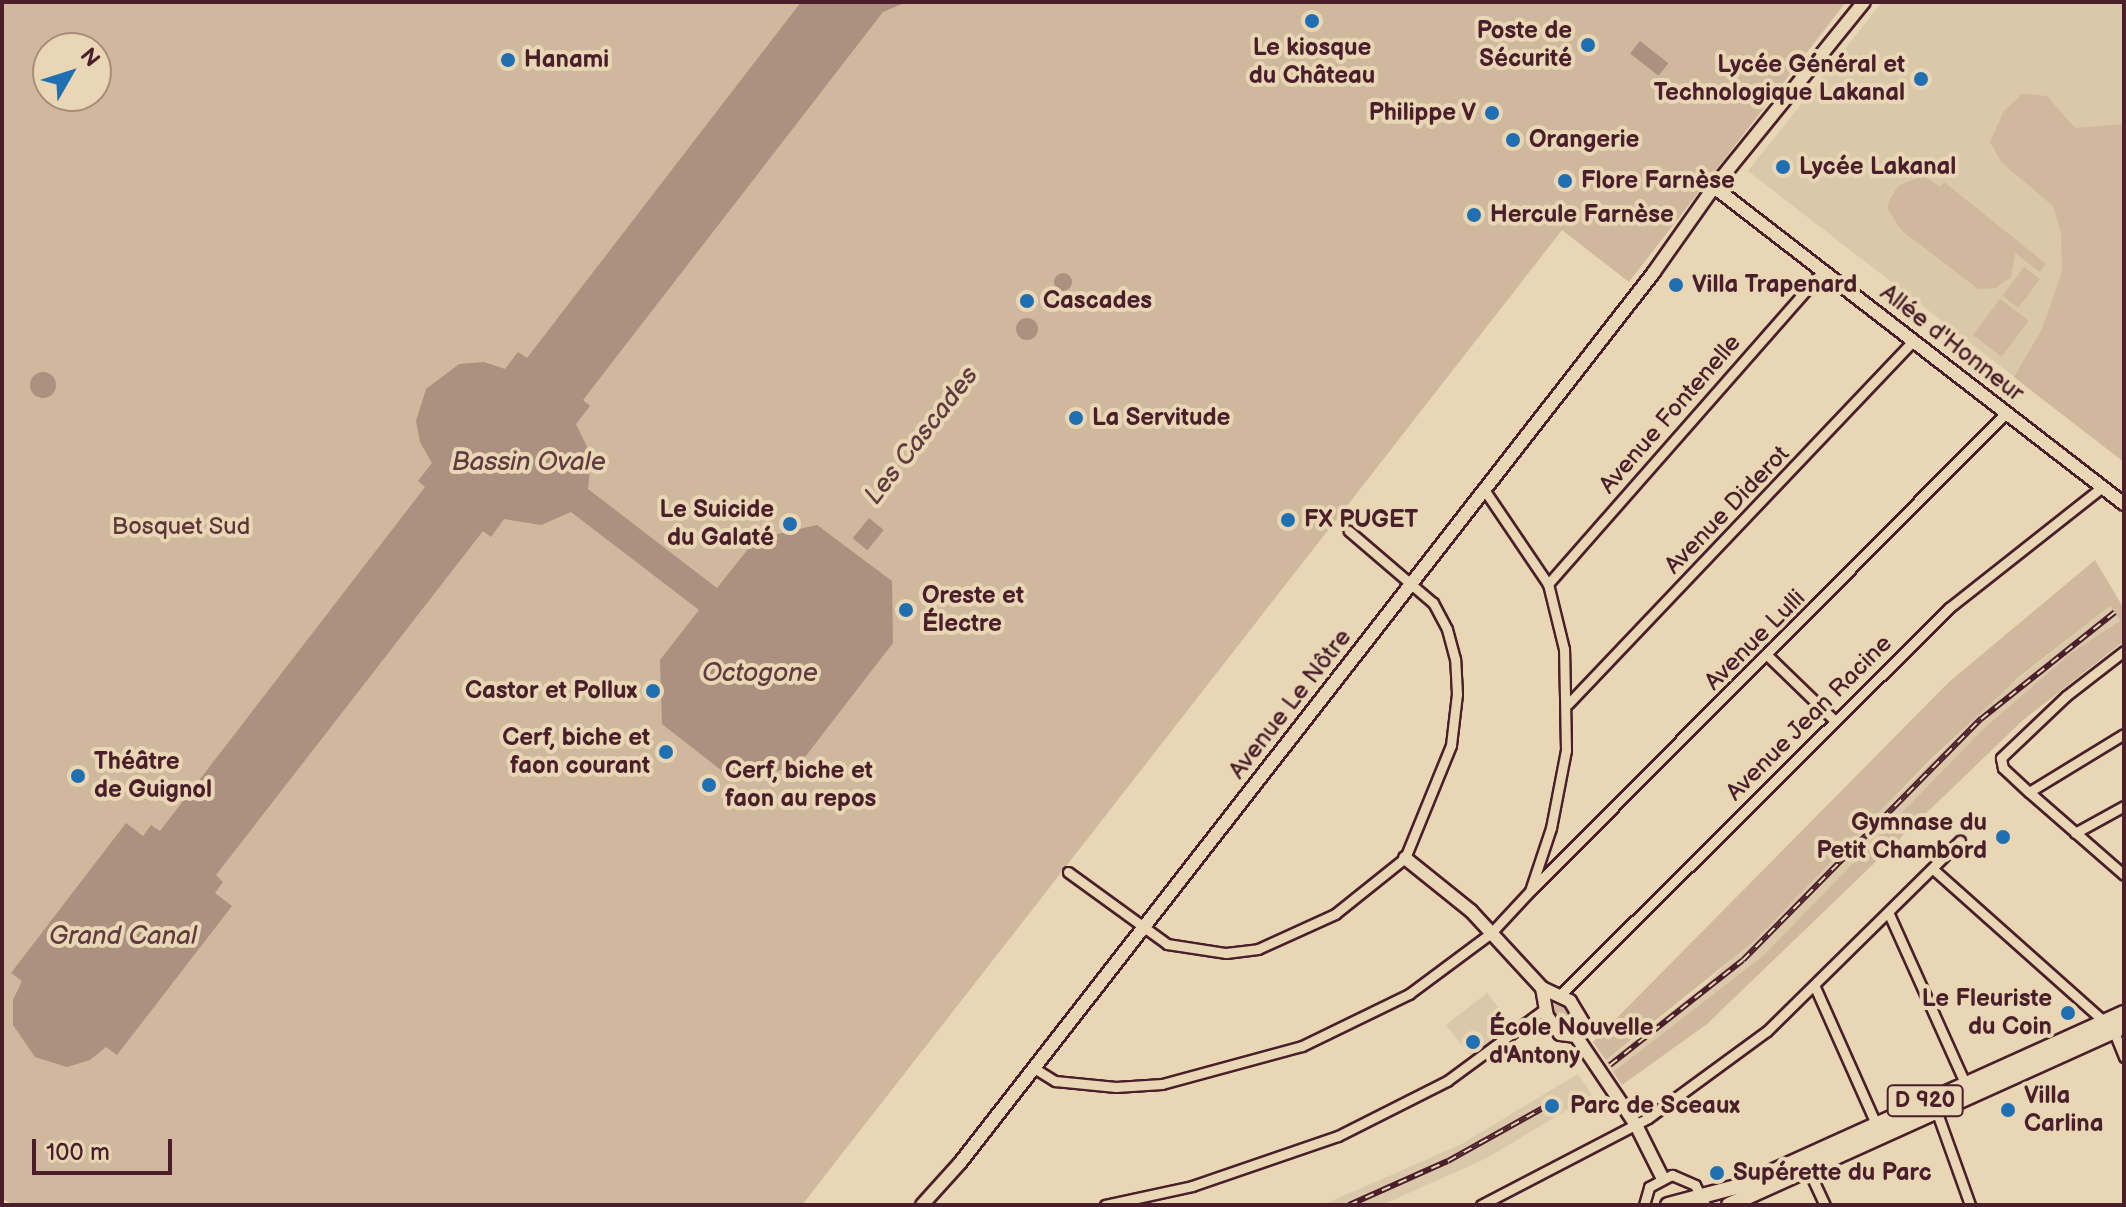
<!DOCTYPE html>
<html>
<head>
<meta charset="utf-8">
<style>
	body { margin:0 }
	#map { position:relative; width:2126px; height:1207px; overflow:hidden; background:#e8d6b4; font-family:"Balsamiq Sans",sans-serif }
	div>[style] { position:absolute }
	[style*='--x'] { left:calc(var(--x)*1px); top:calc(var(--y)*1px); width:calc(var(--w)*1px); rotate:calc(var(--a)*1deg) }
	.built>* { inset:0; background:#dbc7aa; transform-origin:0 0 }
	.green>* { inset:0; background:#cfb89e; transform-origin:0 0 }
	.water>* { inset:0; background:#ac9080; transform-origin:0 0 }
	.round { border-radius:50% }
	.roads { filter:drop-shadow(2px 0 #4a1f2b) drop-shadow(-2px 0 #4a1f2b) drop-shadow(0 2px #4a1f2b) drop-shadow(0 -2px #4a1f2b) }
	.street>* { height:9px; margin:-4.5px; padding:0 4.5px; transform-origin:4.5px; border-radius:4.5px; background:#e8d6b4 }
	.secondary>* { height:12px; margin:-6px; padding:0 6px; transform-origin:6px; border-radius:6px; background:#e8d6b4 }
	.primary>* { height:14px; margin:-7px; padding:0 7px; transform-origin:7px; border-radius:7px; background:#e8d6b4 }
	.rail>* { height:6px; margin-top:-3px; transform-origin:0; background:repeating-linear-gradient(90deg,#e8d6b4 0 9px,#4a1f2b 0 18px); box-sizing:border-box; border-block:2px solid #4a1f2b }
	.dots>* { width:22px; height:22px; translate:-50% -50%; box-sizing:border-box; border:4px solid #e8d6b4; border-radius:50% }
	span { translate:-50% -50%; white-space:nowrap; text-align:center; line-height:1.15; -webkit-text-stroke:8px #e8d6b4; paint-order:stroke }
	.shield-label span { padding:2px 6px; background:#e8d6b4; border:2px solid; border-radius:6px; -webkit-text-stroke-width:0 }
	.shield-label { font-size:22px; color:#4a1f2b; font-weight:700 }
	.poi-label { font-size:24px; color:#4a1f2b; font-weight:700 }
	.right { translate:-100% -50%; text-align:right }
	.left { translate:0 -50%; text-align:left }
	.street-label { font-size:24px; color:#4a1f2b }
	.park-label { font-size:24px; color:#5e363c }
	.water-label { font-size:26px; color:#623b40; font-style:italic }
	.frame { position:absolute; inset:0; border:4px solid #4a1f2b; pointer-events:none }
	.north { position:absolute; left:32px; top:32px; width:80px; height:80px; box-sizing:border-box; background:#e8d6b4; border:2px solid #a98d7d; border-radius:50%; rotate:51deg; font-size:22px; font-weight:700; line-height:32px; text-align:center; color:#4a1f2b }
	.north::after { content:''; display:block; margin:auto; width:28px; height:36px; background:#1f6fb2; clip-path:polygon(50% 0,100% 100%,50% 72%,0 100%) }
	.scale { position:absolute; left:32px; top:1139px; width:140px; height:36px; box-sizing:border-box; border:4px solid #4a1f2b; border-top:0; padding-left:10px; font-size:24px; line-height:28px; white-space:nowrap; color:#4a1f2b; -webkit-text-stroke:6px #e8d6b4; paint-order:stroke }
</style>
</head>
<body>
<div id="map">
	<div class="built">
		<div style="clip-path:polygon(1882px 2px,2122px 2px,2124px 462px,1748px 171px)"></div>
		<div style="clip-path:polygon(2111px 605px,2120px 621px,2072px 652px,1982px 730px,1764px 955px,1613px 1072px,1606px 1061px,1705px 985px,1997px 696px)"></div>
		<div style="left:1487px;top:993px;width:41px;height:52px;rotate:52deg"></div>
		<div style="clip-path:polygon(1578px 1074px,1592px 1095px,1487px 1158px,1382px 1205px,1322px 1205px,1460px 1145px)"></div>
	</div>
	<div class="green">
		<div style="clip-path:polygon(evenodd,2px 2px,1846px 2px,1629px 282px,1562px 230px,802px 1205px,13px 1205px,2px 1198px,2px 2px,48px 48px,96px 48px,96px 96px,48px 96px,48px 48px)"></div>
		<div style="clip-path:polygon(2022px 94px,2047px 96px,2075px 128px,2124px 124px,2124px 462px,2014px 377px,2042px 329px,2062px 272px,2061px 232px,2053px 206px,2002px 163px,1990px 142px,2004px 111px)"></div>
		<div style="clip-path:polygon(1914px 168px,1940px 187px,1944px 182px,2046px 264px,2040px 272px,2015px 253px,2011px 277px,1996px 288px,1978px 289px,1901px 230px,1888px 209px,1889px 201px,1898px 186px,1917px 178px,1910px 172px)"></div>
		<div style="left:2024px;top:267px;width:20px;height:36px;rotate:37deg"></div>
		<div style="left:2000px;top:299px;width:36px;height:45px;rotate:37deg"></div>
		<div style="clip-path:polygon(2095px 560px,2124px 609px,2124px 641px,2022px 721px,1707px 1024px,1622px 1085px,1613px 1072px,1764px 955px,1982px 730px,2072px 652px,2120px 621px,2110px 606px,2019px 677px,1931px 759px,1754px 941px,1606px 1060px,1593px 1042px,1949px 682px)"></div>
		<div style="clip-path:polygon(1557px 1002px,1567px 1002px,1578px 1027px,1564px 1033px,1550px 1010px)"></div>
	</div>
	<div class="water">
		<div style="clip-path:polygon(801px 2px,907px 2px,883px 12px,583px 400px,590px 406px,576px 424px,591px 455px,588px 489px,717px 588px,756px 539px,817px 525px,892px 581px,893px 643px,798px 766px,735px 781px,662px 724px,660px 660px,699px 610px,571px 512px,541px 525px,504px 519px,491px 537px,483px 531px,216px 875px,223px 882px,215px 893px,232px 906px,117px 1055px,106px 1047px,90px 1060px,67px 1067px,35px 1057px,13px 1025px,13px 1000px,22px 981px,11px 973px,126px 823px,143px 836px,151px 825px,160px 831px,425px 487px,418px 481px,432px 463px,420px 442px,416px 421px,426px 389px,459px 364px,484px 362px,505px 369px,518px 352px,527px 358px)"></div>
		<div style="left:1640px;top:41px;width:36px;height:16px;rotate:38deg"></div>
		<div class="round" style="left:1054px;top:273px;width:18px;height:18px"></div>
		<div class="round" style="left:1016px;top:318px;width:22px;height:22px"></div>
		<div class="round" style="left:30px;top:372px;width:26px;height:26px"></div>
		<div style="left:869px;top:518px;width:19px;height:26px;rotate:39deg"></div>
	</div>
	<div class="roads">
		<div class="street">
			<div style="--x:1548;--y:584;--w:417;--a:-48.7"></div>
			<div style="--x:2124;--y:651;--w:73;--a:142.2"></div>
			<div style="--x:2066;--y:696;--w:90;--a:136.4"></div>
			<div style="--x:2001;--y:758;--w:10;--a:79"></div>
			<div style="--x:2003;--y:768;--w:35;--a:43"></div>
			<div style="--x:2029;--y:792;--w:126;--a:41.1"></div>
			<div style="--x:1768;--y:656;--w:93;--a:44.1"></div>
			<div style="--x:1568;--y:704;--w:501;--a:-46.46"></div>
			<div style="--x:2029;--y:792;--w:111;--a:-31.4"></div>
			<div style="--x:2075;--y:833;--w:56;--a:-28.9"></div>
			<div style="--x:1933;--y:869;--w:230;--a:41.7"></div>
			<div style="--x:1068;--y:872;--w:122;--a:36"></div>
			<div style="--x:1167;--y:944;--w:60;--a:8.7"></div>
			<div style="--x:1226;--y:953;--w:32;--a:-7"></div>
			<div style="--x:1258;--y:949;--w:85;--a:-24.4"></div>
			<div style="--x:1335;--y:914;--w:90;--a:-38.7"></div>
			<div style="--x:1405;--y:858;--w:122;--a:-67.8"></div>
			<div style="--x:1451;--y:745;--w:51;--a:-83.3"></div>
			<div style="--x:1457;--y:694;--w:35;--a:-93"></div>
			<div style="--x:1455;--y:659;--w:31;--a:-105"></div>
			<div style="--x:1447;--y:629;--w:30;--a:-118"></div>
			<div style="--x:1433;--y:603;--w:111;--a:-139.4"></div>
			<div style="--x:1532;--y:889;--w:672;--a:-45.12"></div>
			<div style="--x:1889;--y:914;--w:185;--a:65.8"></div>
			<div style="--x:1815;--y:987;--w:150;--a:66"></div>
			<div style="--x:1560;--y:995;--w:549;--a:-44.85"></div>
			<div style="--x:1949;--y:608;--w:195;--a:-38.3"></div>
			<div style="--x:2114;--y:1032;--w:27;--a:68"></div>
			<div style="--x:1034;--y:1068;--w:25;--a:32"></div>
			<div style="--x:1055;--y:1081;--w:61;--a:5.6"></div>
			<div style="--x:1116;--y:1087;--w:46;--a:-3.7"></div>
			<div style="--x:1162;--y:1084;--w:145;--a:-15.2"></div>
			<div style="--x:1302;--y:1046;--w:119;--a:-25.9"></div>
			<div style="--x:1409;--y:994;--w:102;--a:-36.6"></div>
			<div style="--x:1491;--y:933;--w:57;--a:-47.1"></div>
			<div style="--x:1530;--y:891;--w:66;--a:-71.6"></div>
			<div style="--x:1551;--y:828;--w:79;--a:-79.1"></div>
			<div style="--x:1566;--y:750;--w:101;--a:-91.1"></div>
			<div style="--x:1564;--y:649;--w:67;--a:-103.8"></div>
			<div style="--x:1548;--y:584;--w:112;--a:-124.1"></div>
			<div style="--x:1936;--y:1110;--w:101;--a:70.3"></div>
			<div style="--x:1808;--y:1169;--w:40;--a:65"></div>
			<div style="--x:1105;--y:1205;--w:89;--a:-12.3"></div>
			<div style="--x:1192;--y:1186;--w:154;--a:-18.9"></div>
			<div style="--x:1338;--y:1136;--w:122;--a:-26.8"></div>
			<div style="--x:1447;--y:1081;--w:123;--a:-36.4"></div>
			<div style="--x:1481;--y:1205;--w:188;--a:-27.5"></div>
			<div style="--x:1648;--y:1118;--w:147;--a:-36.2"></div>
			<div style="--x:1767;--y:1031;--w:271;--a:-44.6"></div>
			<div style="--x:1644;--y:1205;--w:19;--a:-74"></div>
			<div style="--x:1649;--y:1187;--w:26;--a:-28"></div>
			<div style="--x:1672;--y:1175;--w:25;--a:23"></div>
			<div style="--x:1695;--y:1185;--w:22;--a:63"></div>
		</div>
		<div class="secondary">
			<div style="--x:1714;--y:187;--w:518;--a:37.71"></div>
			<div style="--x:1405;--y:858;--w:85;--a:38.8"></div>
			<div style="--x:1471;--y:911;--w:105;--a:47.3"></div>
			<div style="--x:1542;--y:988;--w:31;--a:25"></div>
			<div style="--x:1570;--y:1001;--w:26;--a:59"></div>
			<div style="--x:1583;--y:1023;--w:15;--a:118"></div>
			<div style="--x:1542;--y:988;--w:28;--a:80"></div>
			<div style="--x:1547;--y:1016;--w:22;--a:54"></div>
			<div style="--x:1560;--y:1034;--w:16;--a:7"></div>
			<div style="--x:1576;--y:1036;--w:107;--a:56"></div>
			<div style="--x:1636;--y:1125;--w:58;--a:63.4"></div>
			<div style="--x:922;--y:1205;--w:57;--a:-47.9"></div>
			<div style="--x:960;--y:1163;--w:1129;--a:-52.08"></div>
			<div style="--x:1654;--y:272;--w:104;--a:-54.8"></div>
			<div style="--x:1714;--y:187;--w:238;--a:-51"></div>
		</div>
		<div class="primary">
			<div style="--x:1668;--y:1205;--w:78;--a:-14.9"></div>
			<div style="--x:1743;--y:1185;--w:418;--a:-24.3"></div>
			<div style="--x:1729;--y:1205;--w:433;--a:-24.3"></div>
		</div>
	</div>
	<div class="rail">
		<div style="--x:1610;--y:1065;--w:169;--a:-38.3"></div>
		<div style="--x:1743;--y:960;--w:339;--a:-45.4"></div>
		<div style="--x:1981;--y:719;--w:171;--a:-38.6"></div>
		<div style="--x:1349;--y:1205;--w:108;--a:-24"></div>
		<div style="--x:1448;--y:1161;--w:127;--a:-29.2"></div>
	</div>
	<div class="dots">
		<div style="left:1312px;top:21px;background:#1f6fb2"></div>
		<div style="left:1588px;top:45px;background:#1f6fb2"></div>
		<div style="left:508px;top:60px;background:#1f6fb2"></div>
		<div style="left:1921px;top:79px;background:#1f6fb2"></div>
		<div style="left:1492px;top:113px;background:#1f6fb2"></div>
		<div style="left:1513px;top:140px;background:#1f6fb2"></div>
		<div style="left:1783px;top:167px;background:#1f6fb2"></div>
		<div style="left:1565px;top:181px;background:#1f6fb2"></div>
		<div style="left:1474px;top:215px;background:#1f6fb2"></div>
		<div style="left:1676px;top:285px;background:#1f6fb2"></div>
		<div style="left:1027px;top:301px;background:#1f6fb2"></div>
		<div style="left:1076px;top:418px;background:#1f6fb2"></div>
		<div style="left:1288px;top:520px;background:#1f6fb2"></div>
		<div style="left:790px;top:524px;background:#1f6fb2"></div>
		<div style="left:906px;top:610px;background:#1f6fb2"></div>
		<div style="left:653px;top:691px;background:#1f6fb2"></div>
		<div style="left:666px;top:752px;background:#1f6fb2"></div>
		<div style="left:78px;top:776px;background:#1f6fb2"></div>
		<div style="left:709px;top:785px;background:#1f6fb2"></div>
		<div style="left:2003px;top:837px;background:#1f6fb2"></div>
		<div style="left:2068px;top:1013px;background:#1f6fb2"></div>
		<div style="left:1473px;top:1042px;background:#1f6fb2"></div>
		<div style="left:1552px;top:1106px;background:#1f6fb2"></div>
		<div style="left:2008px;top:1110px;background:#1f6fb2"></div>
		<div style="left:1717px;top:1173px;background:#1f6fb2"></div>
	</div>
	<div class="shield-label">
		<span style="left:1925px;top:1101px">D 920</span>
	</div>
	<div class="poi-label">
		<span class="right" style="left:1572px;top:45px">Poste de<br>Sécurité</span>
		<span style="left:1312px;top:62px">Le kiosque<br>du Château</span>
		<span class="left" style="left:524px;top:60px">Hanami</span>
		<span class="right" style="left:1905px;top:79px">Lycée Général et<br>Technologique Lakanal</span>
		<span class="right" style="left:1476px;top:113px">Philippe V</span>
		<span class="left" style="left:1529px;top:140px">Orangerie</span>
		<span class="left" style="left:1799px;top:167px">Lycée Lakanal</span>
		<span class="left" style="left:1581px;top:181px">Flore Farnèse</span>
		<span class="left" style="left:1490px;top:215px">Hercule Farnèse</span>
		<span class="left" style="left:1692px;top:285px">Villa Trapenard</span>
		<span class="left" style="left:1043px;top:301px">Cascades</span>
		<span class="left" style="left:1092px;top:418px">La Servitude</span>
		<span class="right" style="left:774px;top:524px">Le Suicide<br>du Galaté</span>
		<span class="left" style="left:1304px;top:520px">FX PUGET</span>
		<span class="left" style="left:922px;top:610px">Oreste et<br>Électre</span>
		<span class="right" style="left:637px;top:691px">Castor et Pollux</span>
		<span class="right" style="left:650px;top:752px">Cerf, biche et<br>faon courant</span>
		<span class="left" style="left:94px;top:776px">Théâtre<br>de Guignol</span>
		<span class="left" style="left:725px;top:785px">Cerf, biche et<br>faon au repos</span>
		<span class="right" style="left:1987px;top:837px">Gymnase du<br>Petit Chambord</span>
		<span class="right" style="left:2052px;top:1013px">Le Fleuriste<br>du Coin</span>
		<span class="left" style="left:1489px;top:1042px">École Nouvelle<br>d'Antony</span>
		<span class="left" style="left:2024px;top:1110px">Villa<br>Carlina</span>
		<span class="left" style="left:1570px;top:1106px">Parc de Sceaux</span>
		<span class="left" style="left:1733px;top:1173px">Supérette du Parc</span>
	</div>
	<div class="street-label">
		<span style="left:1952px;top:343px;rotate:38deg">Allée d'Honneur</span>
		<span style="left:1670px;top:414px;rotate:-49deg">Avenue Fontenelle</span>
		<span style="left:1727px;top:510px;rotate:-46deg">Avenue Diderot</span>
		<span style="left:1755px;top:640px;rotate:-45deg">Avenue Lulli</span>
		<span style="left:1290px;top:704px;rotate:-52deg">Avenue Le Nôtre</span>
		<span style="left:1809px;top:718px;rotate:-45deg">Avenue Jean Racine</span>
	</div>
	<div class="park-label">
		<span style="left:181px;top:527px">Bosquet Sud</span>
	</div>
	<div class="water-label">
		<span style="left:922px;top:436px;rotate:-52deg">Les Cascades</span>
		<span style="left:529px;top:463px">Bassin Ovale</span>
		<span style="left:760px;top:674px">Octogone</span>
		<span style="left:123px;top:937px">Grand Canal</span>
	</div>
	<div class="frame"></div>
	<div class="north">N</div>
	<div class="scale">100 m</div>
</div>
</body>
</html>
